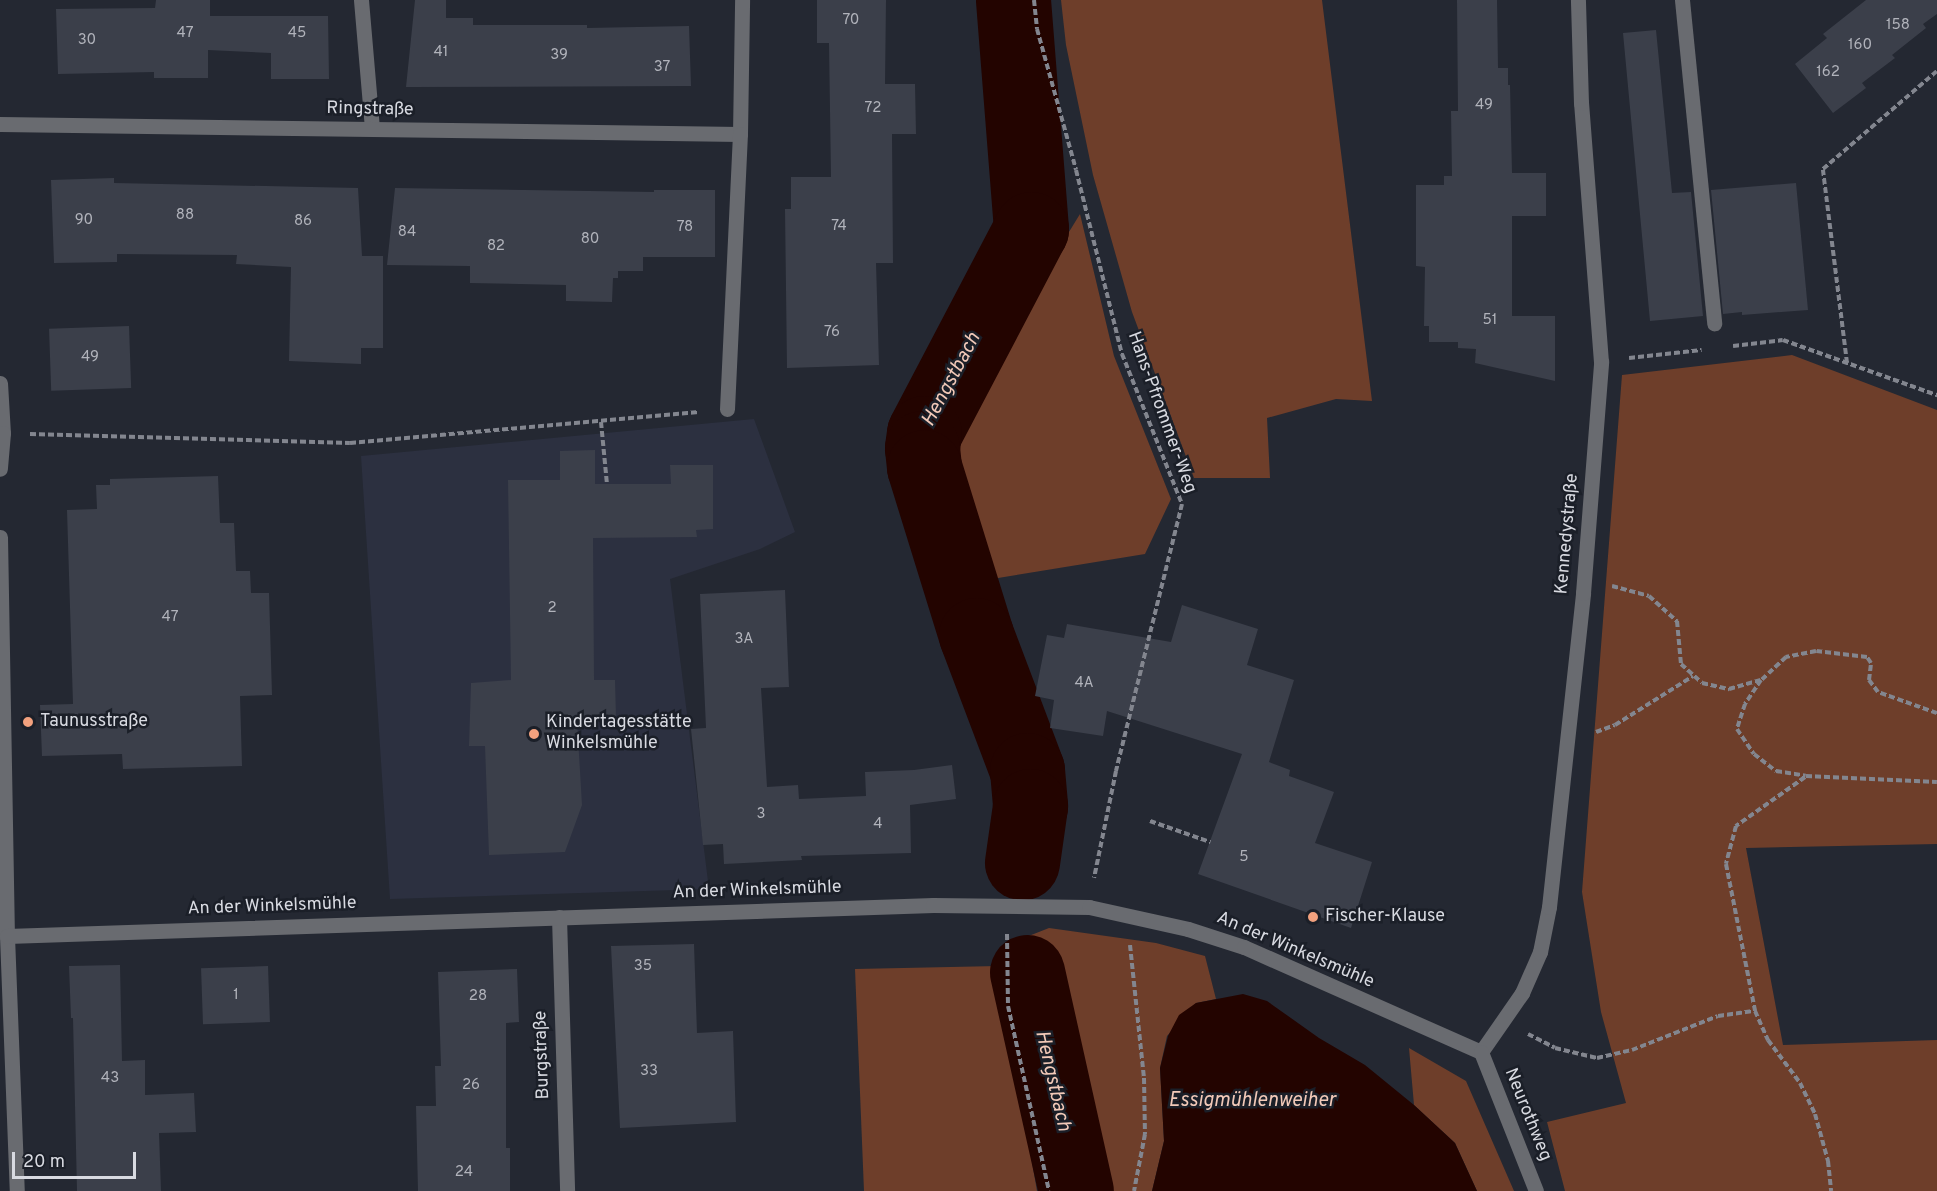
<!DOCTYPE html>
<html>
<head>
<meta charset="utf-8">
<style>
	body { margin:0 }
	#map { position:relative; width:1937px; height:1191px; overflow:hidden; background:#242832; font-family:Overpass,sans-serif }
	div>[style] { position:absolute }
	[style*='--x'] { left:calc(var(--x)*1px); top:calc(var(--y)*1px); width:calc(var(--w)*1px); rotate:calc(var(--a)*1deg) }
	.built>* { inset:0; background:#2c3040 }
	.green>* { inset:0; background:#6e3e2a }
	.water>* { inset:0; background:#230400 }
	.river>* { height:75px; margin:-37.5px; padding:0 37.5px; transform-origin:37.5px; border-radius:37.5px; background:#230400 }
	.building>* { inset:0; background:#3b3f4a; transform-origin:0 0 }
	.path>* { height:4px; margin-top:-2px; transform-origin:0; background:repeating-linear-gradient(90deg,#83868f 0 6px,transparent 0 9px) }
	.minor>* { height:15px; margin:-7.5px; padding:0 7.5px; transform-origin:7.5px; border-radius:7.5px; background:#696b70 }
	.dots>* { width:16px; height:16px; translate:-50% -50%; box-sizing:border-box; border:3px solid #1b1f28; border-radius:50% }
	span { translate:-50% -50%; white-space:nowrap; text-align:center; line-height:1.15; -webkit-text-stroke:5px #1b1f28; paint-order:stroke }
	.number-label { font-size:15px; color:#b1b3bb }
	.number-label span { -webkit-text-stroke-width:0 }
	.street-label { font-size:18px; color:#d8dae1 }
	.poi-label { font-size:18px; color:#d8dae1 }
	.left { translate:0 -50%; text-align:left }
	.water-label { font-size:20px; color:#f2c9b8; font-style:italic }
	.scale { position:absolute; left:12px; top:1152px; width:124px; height:27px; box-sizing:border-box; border:3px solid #d8dae1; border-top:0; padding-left:8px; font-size:18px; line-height:21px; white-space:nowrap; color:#d8dae1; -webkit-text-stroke:4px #1b1f28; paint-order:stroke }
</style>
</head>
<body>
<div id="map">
	<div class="built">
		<div style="clip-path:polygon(754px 419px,795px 532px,760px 549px,670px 579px,709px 889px,390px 899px,361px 456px)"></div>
	</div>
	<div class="green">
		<div style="clip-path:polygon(1061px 0,1322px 0,1372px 401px,1336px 399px,1267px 418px,1270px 478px,1194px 478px,1132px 312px,1093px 175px,1066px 45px)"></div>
		<div style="clip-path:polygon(1080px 214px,1114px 356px,1171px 499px,1145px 554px,992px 579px,950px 441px,1026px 302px)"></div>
		<div style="clip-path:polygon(1792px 355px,1937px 410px,1937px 844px,1746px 848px,1783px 1045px,1937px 1040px,1937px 1191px,1565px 1191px,1547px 1122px,1626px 1103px,1601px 1012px,1582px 892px,1622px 375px)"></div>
		<div style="clip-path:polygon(1049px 928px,1156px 943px,1205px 956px,1216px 999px,1196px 1003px,1167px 1036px,1160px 1068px,1164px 1141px,1152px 1191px,1060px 1191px,1021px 1009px,1016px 941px)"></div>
		<div style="clip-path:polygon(998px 966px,1037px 1191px,864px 1191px,855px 969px)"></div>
		<div style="clip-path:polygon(1409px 1048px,1466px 1081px,1514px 1191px,1477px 1191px,1455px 1143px,1414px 1105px)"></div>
	</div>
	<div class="water">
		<div style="clip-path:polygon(1243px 994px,1267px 1001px,1319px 1038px,1365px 1065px,1414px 1105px,1455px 1143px,1477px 1191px,1152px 1191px,1164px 1141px,1160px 1068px,1168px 1036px,1179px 1015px,1196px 1003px)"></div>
	</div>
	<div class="river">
		<div style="--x:1013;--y:0;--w:230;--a:85.5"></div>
		<div style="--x:1031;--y:229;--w:230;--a:117.7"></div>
		<div style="--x:924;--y:433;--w:15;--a:98"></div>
		<div style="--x:922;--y:448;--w:19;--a:84"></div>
		<div style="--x:924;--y:467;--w:176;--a:72.8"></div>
		<div style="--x:976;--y:635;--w:144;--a:69.3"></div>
		<div style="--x:1027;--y:770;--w:36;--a:85"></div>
		<div style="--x:1030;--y:806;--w:57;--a:98.1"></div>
		<div style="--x:1027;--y:972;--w:224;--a:77.4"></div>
	</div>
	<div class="building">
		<div style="clip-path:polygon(156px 0,210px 0,210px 16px,328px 16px,329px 79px,271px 79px,271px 53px,208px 50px,208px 78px,154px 78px,154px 72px,58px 74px,56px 9px,155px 8px)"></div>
		<div style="clip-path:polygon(415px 0,446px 0,446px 18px,473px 18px,473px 25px,587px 25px,587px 28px,689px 26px,691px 86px,406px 87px)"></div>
		<div style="clip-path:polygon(817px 0,886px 0,885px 84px,915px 84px,916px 134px,892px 134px,893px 263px,876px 263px,879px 365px,787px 368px,785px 209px,791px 209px,791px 177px,831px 177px,829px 43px,817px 43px)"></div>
		<div style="clip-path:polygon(1457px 0,1497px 0,1498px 68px,1508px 68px,1508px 85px,1510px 85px,1512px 173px,1546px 173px,1546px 216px,1512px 216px,1512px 316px,1555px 316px,1555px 381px,1475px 363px,1476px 349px,1458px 348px,1458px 342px,1429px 342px,1429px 326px,1424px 326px,1425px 267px,1416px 266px,1416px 185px,1444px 185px,1444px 176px,1452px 176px,1451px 111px,1458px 111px)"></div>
		<div style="clip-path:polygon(1866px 0,1937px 0,1937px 14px,1923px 24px,1926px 28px,1892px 55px,1895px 58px,1862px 83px,1866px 88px,1833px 113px,1795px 64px,1827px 38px,1823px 34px)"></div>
		<div style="clip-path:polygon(1656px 30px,1672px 193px,1691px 192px,1703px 316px,1650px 321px,1623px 33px)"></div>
		<div style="clip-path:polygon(114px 178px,114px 183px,358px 188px,362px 256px,383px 256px,383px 348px,361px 348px,361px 364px,289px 361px,291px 267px,236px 264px,237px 255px,117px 254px,117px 262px,54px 263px,51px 180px)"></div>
		<div style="clip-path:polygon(1796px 183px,1808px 310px,1742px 315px,1742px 312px,1723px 314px,1711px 190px)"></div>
		<div style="clip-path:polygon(395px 188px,654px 192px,654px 190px,715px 190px,715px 257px,643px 257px,643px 271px,618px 271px,618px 278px,613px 278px,612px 302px,566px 301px,566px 285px,470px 283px,470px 266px,387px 265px)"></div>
		<div style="left:129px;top:326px;width:62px;height:80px;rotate:88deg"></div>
		<div style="clip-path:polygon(595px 450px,595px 484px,671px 484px,670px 465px,713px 465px,713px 529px,696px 530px,697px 537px,593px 538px,594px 680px,615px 680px,616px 717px,577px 720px,582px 805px,565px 852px,489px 855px,485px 746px,469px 746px,471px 683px,511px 680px,508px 480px,560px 480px,560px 451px)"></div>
		<div style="clip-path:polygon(218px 476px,220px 523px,234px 523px,236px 571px,250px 571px,251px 593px,269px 593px,272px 695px,240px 696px,242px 766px,123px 769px,122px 754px,42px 756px,40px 705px,73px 704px,67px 510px,97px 509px,96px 485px,110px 485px,110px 479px)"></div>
		<div style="clip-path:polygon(785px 590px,789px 687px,761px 688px,767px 787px,798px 785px,799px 799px,866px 796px,865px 772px,914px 770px,952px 765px,956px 799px,910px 805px,911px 853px,801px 856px,802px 860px,724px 864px,723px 844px,703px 845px,691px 729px,706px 728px,700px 594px)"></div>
		<div style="clip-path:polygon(1182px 605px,1258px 629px,1247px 665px,1294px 680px,1269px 762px,1290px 770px,1289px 776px,1334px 792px,1315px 843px,1372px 862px,1351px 928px,1198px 874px,1242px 754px,1107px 711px,1103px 736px,1050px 728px,1054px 700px,1035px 696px,1047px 635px,1064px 638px,1067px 624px,1171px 642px)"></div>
		<div style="clip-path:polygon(694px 944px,697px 1033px,733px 1031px,736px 1122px,620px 1128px,611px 946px)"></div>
		<div style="clip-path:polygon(120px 965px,122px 1061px,145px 1060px,145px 1095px,194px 1093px,196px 1132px,159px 1133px,161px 1191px,77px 1191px,73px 1018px,71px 1018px,69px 966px)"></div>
		<div style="left:268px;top:966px;width:56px;height:67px;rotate:88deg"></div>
		<div style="clip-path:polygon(517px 969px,519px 1022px,506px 1023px,506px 1148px,510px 1148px,510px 1191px,418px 1191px,416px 1106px,436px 1106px,435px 1066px,441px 1066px,438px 972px)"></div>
	</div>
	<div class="path">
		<div style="--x:1034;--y:0;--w:29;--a:84"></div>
		<div style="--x:1037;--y:29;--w:146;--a:74.5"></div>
		<div style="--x:1076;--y:170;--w:190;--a:76"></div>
		<div style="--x:1122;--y:354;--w:162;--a:68.2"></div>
		<div style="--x:1182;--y:504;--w:275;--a:103.9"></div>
		<div style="--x:1116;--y:771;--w:109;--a:101.6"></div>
		<div style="--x:1733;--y:346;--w:50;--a:-6.8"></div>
		<div style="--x:1783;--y:340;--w:164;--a:19.7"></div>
		<div style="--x:1629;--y:358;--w:73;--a:-6.3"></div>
		<div style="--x:1847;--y:363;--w:195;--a:-97.1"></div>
		<div style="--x:1823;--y:169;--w:150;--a:-40.7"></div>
		<div style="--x:601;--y:422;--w:62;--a:84.5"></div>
		<div style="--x:30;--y:434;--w:320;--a:1.6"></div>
		<div style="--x:350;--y:443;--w:350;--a:-5.1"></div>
		<div style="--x:1612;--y:586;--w:38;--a:15"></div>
		<div style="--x:1649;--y:596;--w:38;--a:42"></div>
		<div style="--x:1677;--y:621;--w:43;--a:84.7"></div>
		<div style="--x:1681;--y:664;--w:28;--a:42"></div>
		<div style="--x:1702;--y:683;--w:28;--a:13"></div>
		<div style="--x:1729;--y:689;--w:33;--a:-16"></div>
		<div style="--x:1937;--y:713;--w:63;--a:-160.4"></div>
		<div style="--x:1878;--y:692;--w:15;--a:-127"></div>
		<div style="--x:1869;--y:680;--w:17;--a:-83"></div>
		<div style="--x:1871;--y:663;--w:7;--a:-124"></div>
		<div style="--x:1867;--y:657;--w:51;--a:-173.3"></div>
		<div style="--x:1816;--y:651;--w:31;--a:169"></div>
		<div style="--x:1786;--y:657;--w:34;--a:137"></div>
		<div style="--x:1761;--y:680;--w:29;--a:124"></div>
		<div style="--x:1745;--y:704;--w:26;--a:108"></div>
		<div style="--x:1737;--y:729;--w:30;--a:56"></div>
		<div style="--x:1754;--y:754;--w:28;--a:38"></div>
		<div style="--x:1776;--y:771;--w:30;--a:9"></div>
		<div style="--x:1806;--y:776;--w:131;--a:2.6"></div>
		<div style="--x:1596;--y:732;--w:20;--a:-20"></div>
		<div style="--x:1615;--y:725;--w:92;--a:-32.1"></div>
		<div style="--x:1805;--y:777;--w:85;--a:144.6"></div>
		<div style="--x:1736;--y:826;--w:39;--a:105"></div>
		<div style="--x:1726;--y:864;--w:150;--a:78.8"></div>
		<div style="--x:1755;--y:1011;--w:32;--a:66"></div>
		<div style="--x:1768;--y:1040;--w:54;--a:53.3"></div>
		<div style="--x:1800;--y:1083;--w:34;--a:64"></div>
		<div style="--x:1815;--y:1114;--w:49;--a:74.5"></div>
		<div style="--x:1828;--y:1161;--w:30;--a:84"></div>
		<div style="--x:1150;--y:821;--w:64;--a:19.3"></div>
		<div style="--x:1007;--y:934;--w:72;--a:89.2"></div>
		<div style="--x:1008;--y:1006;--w:189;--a:77.5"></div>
		<div style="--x:1130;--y:945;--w:134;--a:84"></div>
		<div style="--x:1144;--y:1078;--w:56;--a:89"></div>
		<div style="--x:1145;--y:1134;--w:58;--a:100.9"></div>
		<div style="--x:1528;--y:1034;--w:30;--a:27"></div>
		<div style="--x:1555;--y:1048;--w:43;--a:13.4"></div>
		<div style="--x:1597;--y:1058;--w:36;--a:-13"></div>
		<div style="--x:1632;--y:1050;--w:92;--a:-21.6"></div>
		<div style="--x:1718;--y:1016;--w:37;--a:-8"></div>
	</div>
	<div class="minor">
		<div style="--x:361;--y:0;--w:129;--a:85.1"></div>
		<div style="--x:1682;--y:0;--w:325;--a:84.3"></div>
		<div style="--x:0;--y:124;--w:740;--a:0.77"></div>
		<div style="--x:740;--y:134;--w:134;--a:-89.1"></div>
		<div style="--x:0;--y:383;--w:50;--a:86.6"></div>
		<div style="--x:3;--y:433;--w:36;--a:95"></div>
		<div style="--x:727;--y:409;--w:275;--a:-87.3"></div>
		<div style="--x:0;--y:537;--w:399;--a:89"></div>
		<div style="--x:7;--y:936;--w:255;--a:87.8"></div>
		<div style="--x:559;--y:917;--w:274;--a:88.3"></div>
		<div style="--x:7;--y:936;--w:927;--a:-1.92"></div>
		<div style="--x:933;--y:905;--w:156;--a:0.7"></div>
		<div style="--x:1089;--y:907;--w:101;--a:12.5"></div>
		<div style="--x:1188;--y:929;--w:59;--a:17.8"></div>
		<div style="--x:1244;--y:947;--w:259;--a:23.9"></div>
		<div style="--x:1481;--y:1052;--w:72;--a:-55.2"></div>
		<div style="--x:1522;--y:993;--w:45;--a:-66.3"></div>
		<div style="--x:1540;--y:952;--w:46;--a:-78.7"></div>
		<div style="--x:1549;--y:907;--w:316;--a:-83.8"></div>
		<div style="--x:1583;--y:593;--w:232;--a:-85.5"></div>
		<div style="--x:1601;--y:362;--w:260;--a:-94.4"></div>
		<div style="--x:1581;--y:103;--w:103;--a:-91.7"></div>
		<div style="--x:1481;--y:1052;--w:149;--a:68.4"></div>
	</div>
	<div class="dots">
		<div style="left:28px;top:722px;background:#f2a17e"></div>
		<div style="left:534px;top:734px;background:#f2a17e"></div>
		<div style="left:1313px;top:917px;background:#f2a17e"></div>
	</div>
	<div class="number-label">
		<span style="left:851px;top:21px">70</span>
		<span style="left:1898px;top:26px">158</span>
		<span style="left:185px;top:34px">47</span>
		<span style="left:297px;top:34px">45</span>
		<span style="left:87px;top:41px">30</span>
		<span style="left:1860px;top:46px">160</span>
		<span style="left:441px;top:53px">41</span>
		<span style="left:559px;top:56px">39</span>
		<span style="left:662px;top:68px">37</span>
		<span style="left:1828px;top:73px">162</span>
		<span style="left:1484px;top:106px">49</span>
		<span style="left:873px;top:109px">72</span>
		<span style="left:185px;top:216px">88</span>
		<span style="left:84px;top:221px">90</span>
		<span style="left:303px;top:222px">86</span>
		<span style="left:839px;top:227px">74</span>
		<span style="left:685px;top:228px">78</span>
		<span style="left:407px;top:233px">84</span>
		<span style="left:590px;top:240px">80</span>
		<span style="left:496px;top:247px">82</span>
		<span style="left:1490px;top:321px">51</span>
		<span style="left:832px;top:333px">76</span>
		<span style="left:90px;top:358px">49</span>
		<span style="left:552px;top:609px">2</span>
		<span style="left:170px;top:618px">47</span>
		<span style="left:744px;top:640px">3A</span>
		<span style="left:1084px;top:684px">4A</span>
		<span style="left:761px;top:815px">3</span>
		<span style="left:878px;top:825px">4</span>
		<span style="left:1244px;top:858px">5</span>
		<span style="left:643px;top:967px">35</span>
		<span style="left:236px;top:996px">1</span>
		<span style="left:478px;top:997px">28</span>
		<span style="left:649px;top:1072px">33</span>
		<span style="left:110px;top:1079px">43</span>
		<span style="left:471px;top:1086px">26</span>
		<span style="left:464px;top:1173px">24</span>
	</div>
	<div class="street-label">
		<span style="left:370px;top:110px;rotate:1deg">Ringstraße</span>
		<span style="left:1161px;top:413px;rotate:70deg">Hans-Pfrommer-Weg</span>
		<span style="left:1568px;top:534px;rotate:-85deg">Kennedystraße</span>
		<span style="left:757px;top:891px;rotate:-2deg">An der Winkelsmühle</span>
		<span style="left:272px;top:907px;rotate:-2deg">An der Winkelsmühle</span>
		<span style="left:1295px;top:951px;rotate:23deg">An der Winkelsmühle</span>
		<span style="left:543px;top:1055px;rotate:-92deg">Burgstraße</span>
		<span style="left:1527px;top:1115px;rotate:68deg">Neurothweg</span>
	</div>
	<div class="poi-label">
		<span class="left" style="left:40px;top:722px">Taunusstraße</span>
		<span class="left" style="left:546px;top:734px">Kindertagesstätte<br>Winkelsmühle</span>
		<span class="left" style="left:1325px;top:917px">Fischer-Klause</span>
	</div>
	<div class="water-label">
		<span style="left:952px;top:380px;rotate:-62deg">Hengstbach</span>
		<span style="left:1052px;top:1081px;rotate:77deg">Hengstbach</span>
		<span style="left:1252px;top:1101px">Essigmühlenweiher</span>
	</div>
	<div class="scale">20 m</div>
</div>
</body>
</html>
